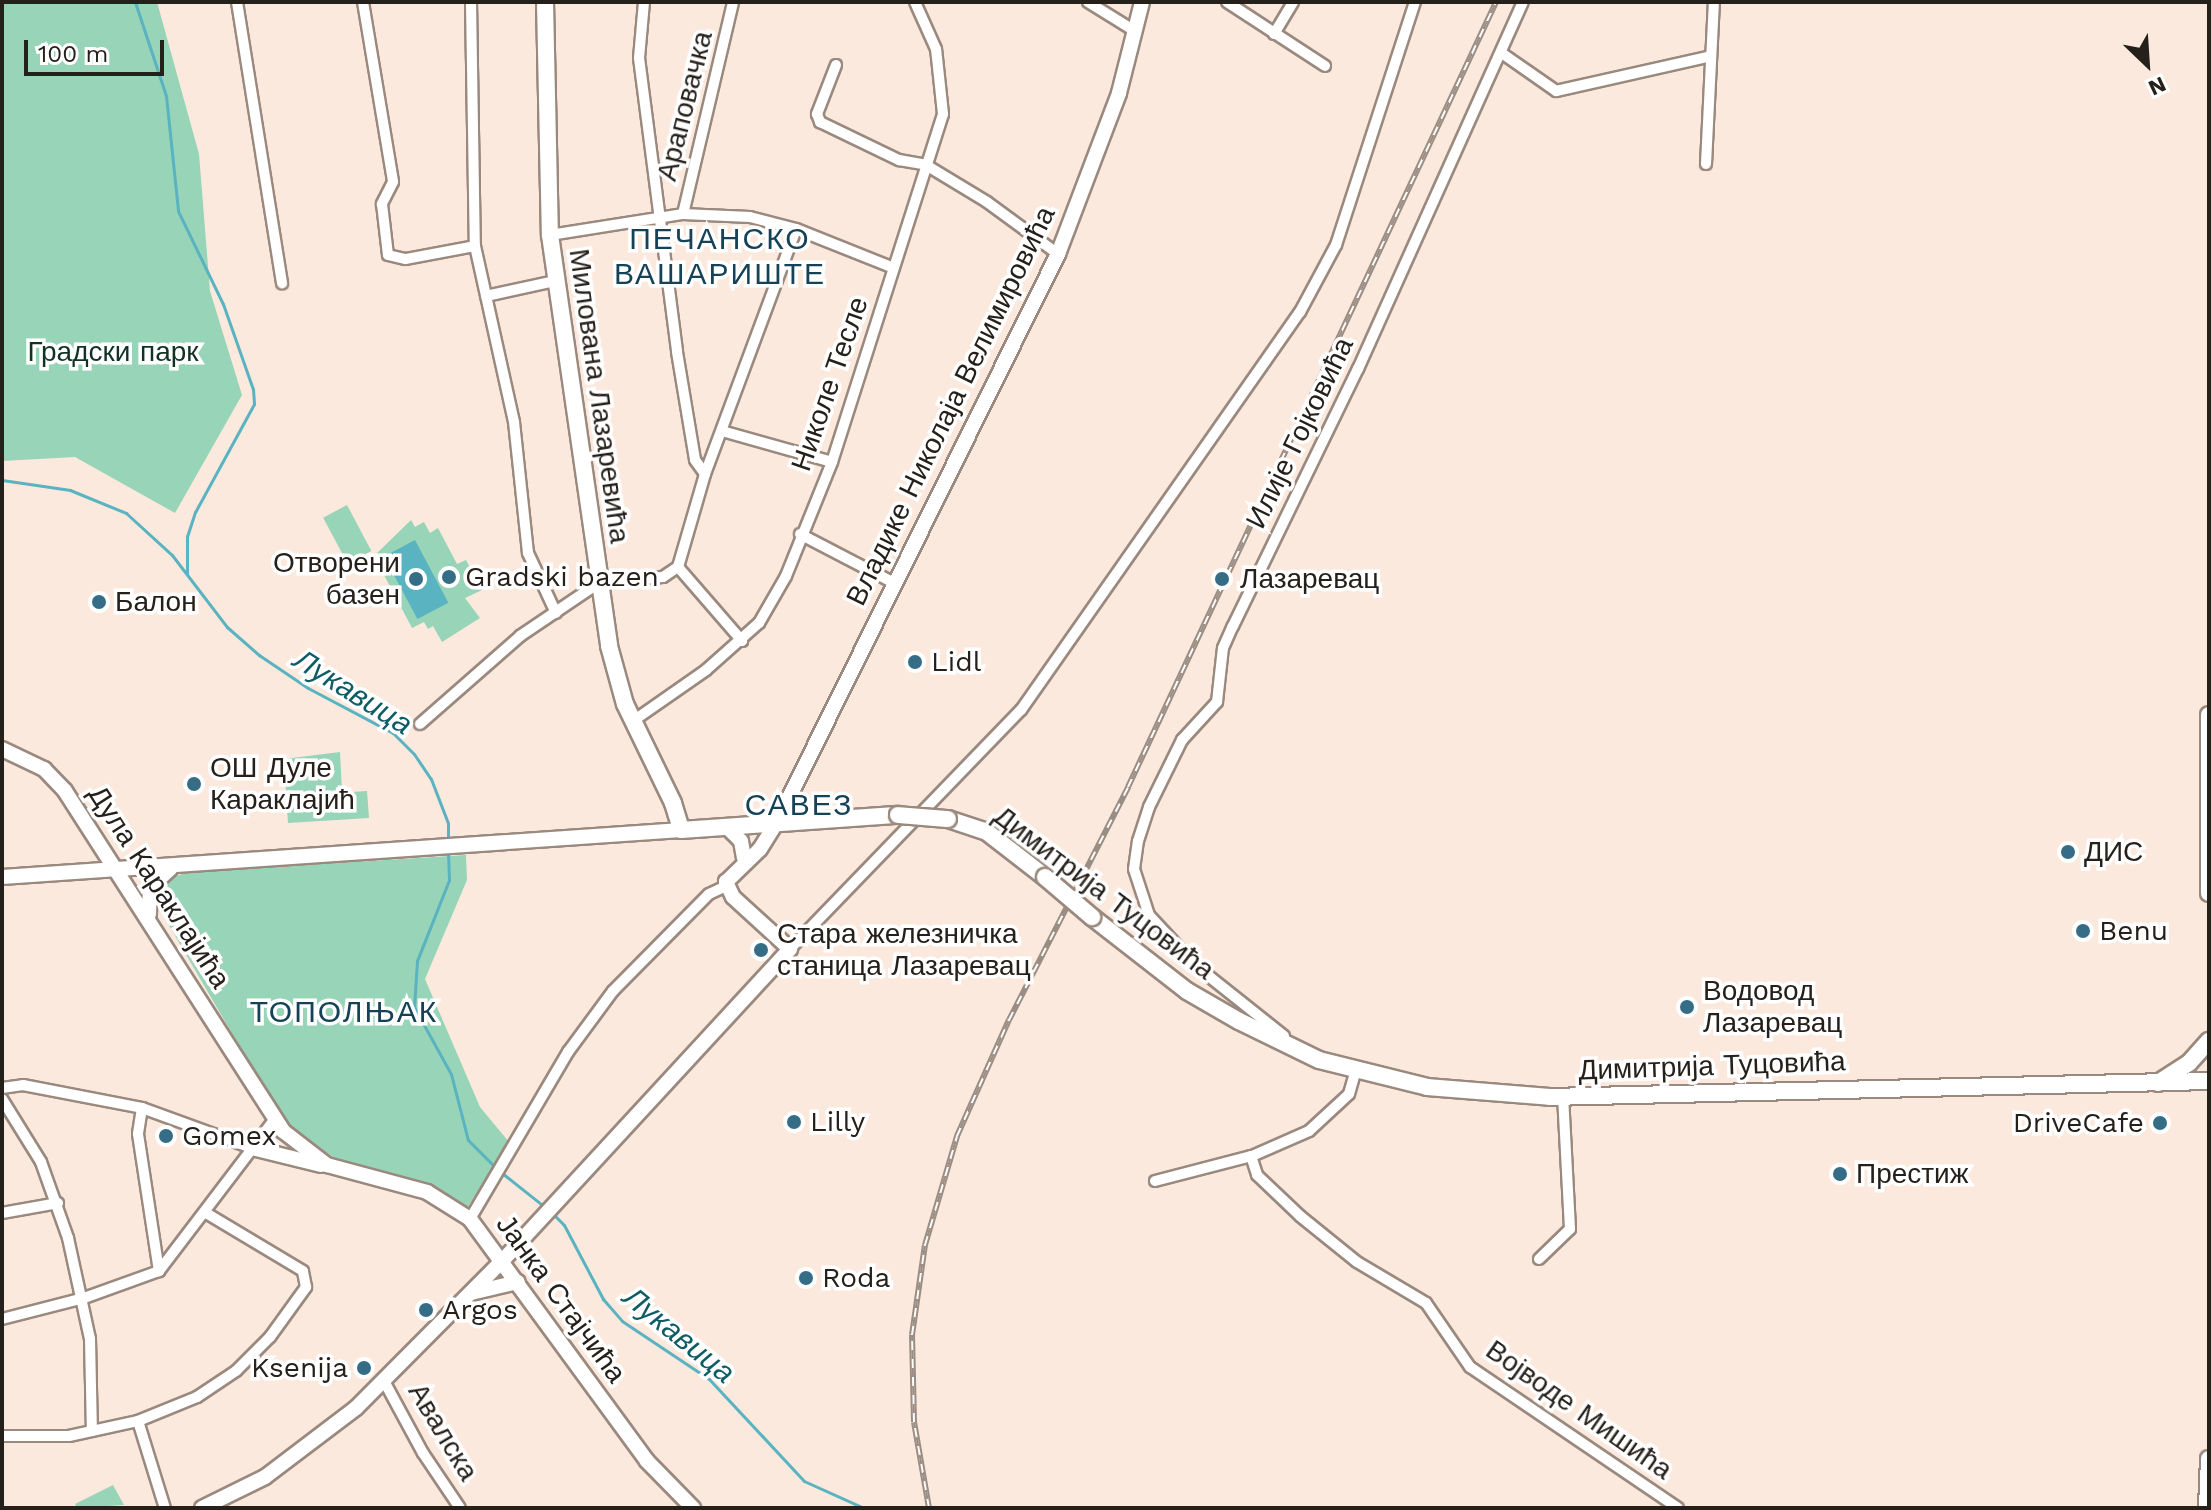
<!DOCTYPE html>
<html>
<head>
<meta charset="utf-8">
<style>
	body { margin:0 }
	#map { position:relative; width:2211px; height:1510px; overflow:hidden; background:#fce9dd; font-family:"Work Sans",sans-serif }
	div>[style] { position:absolute }
	[style*='--x'] { left:calc(var(--x)*1px); top:calc(var(--y)*1px); width:calc(var(--w)*1px); rotate:calc(var(--a)*1deg) }
	.green>* { inset:0; background:#98d4b7; transform-origin:0 0 }
	.water>* { inset:0; background:#59b3c0; transform-origin:0 0 }
	.stream>* { height:3px; margin:-1.5px; padding:0 1.5px; transform-origin:1.5px; border-radius:1.5px; background:#59b3c0 }
	.roads { filter:drop-shadow(2px 0 #9a897e) drop-shadow(-2px 0 #9a897e) drop-shadow(0 2px #9a897e) drop-shadow(0 -2px #9a897e) }
	.street>* { height:10px; margin:-5px; padding:0 5px; transform-origin:5px; border-radius:5px; background:#fff }
	.secondary>* { height:14px; margin:-7px; padding:0 7px; transform-origin:7px; border-radius:7px; background:#fff }
	.primary>* { height:16px; margin:-8px; padding:0 8px; transform-origin:8px; border-radius:8px; background:#fff }
	.rail>* { height:6px; margin-top:-3px; transform-origin:0; background:repeating-linear-gradient(90deg,#fff 0 9px,#9a8d84 0 18px); box-sizing:border-box; border-block:2px solid #9a8d84 }
	.bridges { filter:drop-shadow(2px 0 #9a897e) drop-shadow(-2px 0 #9a897e) drop-shadow(0 2px #9a897e) drop-shadow(0 -2px #9a897e) }
	.primary-bridge>* { height:16px; margin:-8px; padding:0 8px; transform-origin:8px; border-radius:8px; background:#fff }
	.dots>* { width:22px; height:22px; translate:-50% -50%; box-sizing:border-box; border:4px solid #fff; border-radius:50% }
	span { translate:-50% -50%; white-space:nowrap; text-align:center; line-height:1.15; -webkit-text-stroke:7px #fff; paint-order:stroke }
	.street-label { font-size:28px; color:#26201b }
	.park-label { font-size:28px; color:#113224 }
	.poi-label { font-size:28px; color:#26201b }
	.right { translate:-100% -50%; text-align:right }
	.left { translate:0 -50%; text-align:left }
	.neighbourhood-label { font-size:30px; color:#154257; letter-spacing:2px }
	.water-label { font-size:30px; color:#0e5c65; font-style:italic }
	.frame { position:absolute; inset:0; border:4px solid #26201b; pointer-events:none }
	.north { position:absolute; left:2107px; top:24px; width:80px; height:80px; -webkit-text-stroke:6px #fff; paint-order:stroke; rotate:155deg; font-size:22px; font-weight:700; line-height:32px; text-align:center; color:#26201b }
	.north::after { content:''; display:block; margin:auto; width:28px; height:36px; background:#26201b; clip-path:polygon(50% 0,100% 100%,50% 72%,0 100%) }
	.scale { position:absolute; left:24px; top:40px; width:140px; height:36px; box-sizing:border-box; border:4px solid #26201b; border-top:0; padding-left:10px; font-size:24px; line-height:28px; white-space:nowrap; color:#26201b; -webkit-text-stroke:6px #fff; paint-order:stroke }
</style>
</head>
<body>
<div id="map">
	<div class="green">
		<div style="clip-path:polygon(2px 2px,157px 2px,199px 154px,210px 291px,242px 395px,175px 513px,75px 457px,2px 461px)"></div>
		<div style="left:347px;top:505px;width:52px;height:27px;rotate:62deg"></div>
		<div style="clip-path:polygon(411px 520px,415px 527px,424px 522px,430px 533px,438px 528px,457px 564px,466px 560px,482px 590px,465px 598px,480px 618px,442px 642px,433px 626px,428px 629px,424px 622px,412px 628px,374px 556px)"></div>
		<div style="clip-path:polygon(340px 752px,342px 791px,318px 794px,367px 791px,369px 818px,288px 823px,284px 759px)"></div>
		<div style="clip-path:polygon(466px 855px,467px 880px,425px 979px,480px 1107px,509px 1142px,467px 1208px,426px 1185px,342px 1163px,286px 1126px,160px 910px,170px 878px,188px 872px)"></div>
		<div style="clip-path:polygon(113px 1485px,124px 1505px,77px 1508px,75px 1504px)"></div>
	</div>
	<div class="water">
		<div style="left:415px;top:540px;width:71px;height:35px;rotate:62deg"></div>
	</div>
	<div class="stream">
		<div style="--x:135;--y:2;--w:99;--a:71.7"></div>
		<div style="--x:166;--y:96;--w:116;--a:84"></div>
		<div style="--x:178;--y:211;--w:103;--a:64.2"></div>
		<div style="--x:223;--y:304;--w:90;--a:70.6"></div>
		<div style="--x:253;--y:389;--w:15;--a:86"></div>
		<div style="--x:254;--y:404;--w:123;--a:118.6"></div>
		<div style="--x:195;--y:512;--w:25;--a:108"></div>
		<div style="--x:187;--y:536;--w:37;--a:90"></div>
		<div style="--x:2;--y:480;--w:69;--a:8.4"></div>
		<div style="--x:70;--y:490;--w:61;--a:22.3"></div>
		<div style="--x:126;--y:513;--w:62;--a:42.4"></div>
		<div style="--x:172;--y:555;--w:91;--a:52.6"></div>
		<div style="--x:227;--y:627;--w:43;--a:41.2"></div>
		<div style="--x:259;--y:655;--w:59;--a:34"></div>
		<div style="--x:308;--y:688;--w:96;--a:27.9"></div>
		<div style="--x:393;--y:733;--w:30;--a:45"></div>
		<div style="--x:414;--y:754;--w:30;--a:56"></div>
		<div style="--x:431;--y:779;--w:47;--a:68.9"></div>
		<div style="--x:448;--y:823;--w:16;--a:90"></div>
		<div style="--x:448;--y:851;--w:29;--a:88"></div>
		<div style="--x:449;--y:880;--w:87;--a:111.6"></div>
		<div style="--x:417;--y:961;--w:46;--a:93.7"></div>
		<div style="--x:414;--y:1007;--w:77;--a:61.1"></div>
		<div style="--x:451;--y:1074;--w:68;--a:75.6"></div>
		<div style="--x:468;--y:1140;--w:40;--a:45"></div>
		<div style="--x:502;--y:1173;--w:56;--a:38.5"></div>
		<div style="--x:552;--y:1213;--w:17;--a:45"></div>
		<div style="--x:564;--y:1225;--w:84;--a:62.2"></div>
		<div style="--x:603;--y:1299;--w:29;--a:49"></div>
		<div style="--x:622;--y:1321;--w:105;--a:33.7"></div>
		<div style="--x:709;--y:1379;--w:139;--a:47"></div>
		<div style="--x:804;--y:1481;--w:66;--a:24.2"></div>
	</div>
	<div class="roads">
		<div class="street">
			<div style="--x:237;--y:2;--w:285;--a:80.9"></div>
			<div style="--x:363;--y:2;--w:182;--a:80.5"></div>
			<div style="--x:393;--y:182;--w:25;--a:117"></div>
			<div style="--x:382;--y:204;--w:51;--a:83.3"></div>
			<div style="--x:388;--y:255;--w:18;--a:13"></div>
			<div style="--x:406;--y:259;--w:70;--a:-10.7"></div>
			<div style="--x:471;--y:2;--w:244;--a:89.1"></div>
			<div style="--x:475;--y:246;--w:180;--a:77.5"></div>
			<div style="--x:514;--y:422;--w:132;--a:83.9"></div>
			<div style="--x:528;--y:553;--w:66;--a:65"></div>
			<div style="--x:644;--y:2;--w:56;--a:95.1"></div>
			<div style="--x:639;--y:58;--w:296;--a:82.6"></div>
			<div style="--x:677;--y:352;--w:109;--a:80.5"></div>
			<div style="--x:695;--y:460;--w:17;--a:54"></div>
			<div style="--x:1088;--y:2;--w:55;--a:31.7"></div>
			<div style="--x:1227;--y:2;--w:117;--a:33.1"></div>
			<div style="--x:1274;--y:34;--w:37;--a:-59"></div>
			<div style="--x:1503;--y:54;--w:65;--a:34.9"></div>
			<div style="--x:1556;--y:91;--w:159;--a:-12.7"></div>
			<div style="--x:836;--y:65;--w:53;--a:111.2"></div>
			<div style="--x:817;--y:114;--w:9;--a:69"></div>
			<div style="--x:820;--y:122;--w:88;--a:25.7"></div>
			<div style="--x:899;--y:160;--w:27;--a:10"></div>
			<div style="--x:926;--y:165;--w:71;--a:31.2"></div>
			<div style="--x:987;--y:202;--w:88;--a:36.2"></div>
			<div style="--x:1706;--y:164;--w:162;--a:-87.2"></div>
			<div style="--x:683;--y:214;--w:218;--a:-76.7"></div>
			<div style="--x:550;--y:235;--w:135;--a:-9"></div>
			<div style="--x:683;--y:214;--w:67;--a:2.6"></div>
			<div style="--x:750;--y:217;--w:48;--a:14.6"></div>
			<div style="--x:796;--y:229;--w:105;--a:21.7"></div>
			<div style="--x:486;--y:296;--w:71;--a:-12.3"></div>
			<div style="--x:722;--y:431;--w:114;--a:15.7"></div>
			<div style="--x:800;--y:534;--w:106;--a:27.5"></div>
			<div style="--x:678;--y:567;--w:97;--a:-73.8"></div>
			<div style="--x:705;--y:474;--w:261;--a:-69.6"></div>
			<div style="--x:633;--y:721;--w:89;--a:-34.9"></div>
			<div style="--x:706;--y:670;--w:71;--a:-41.6"></div>
			<div style="--x:759;--y:623;--w:54;--a:-60.1"></div>
			<div style="--x:786;--y:576;--w:123;--a:-68"></div>
			<div style="--x:832;--y:462;--w:365;--a:-72.3"></div>
			<div style="--x:943;--y:114;--w:65;--a:-96.1"></div>
			<div style="--x:936;--y:49;--w:51;--a:-114.1"></div>
			<div style="--x:420;--y:724;--w:133;--a:-41.3"></div>
			<div style="--x:520;--y:636;--w:97;--a:-34"></div>
			<div style="--x:600;--y:582;--w:63;--a:-4.5"></div>
			<div style="--x:663;--y:577;--w:18;--a:-34"></div>
			<div style="--x:678;--y:567;--w:98;--a:49.1"></div>
			<div style="--x:790;--y:949;--w:332;--a:-46"></div>
			<div style="--x:1021;--y:710;--w:486;--a:-55"></div>
			<div style="--x:1300;--y:312;--w:76;--a:-61.8"></div>
			<div style="--x:1336;--y:245;--w:256;--a:-72"></div>
			<div style="--x:1284;--y:1036;--w:112;--a:-141.5"></div>
			<div style="--x:1196;--y:966;--w:69;--a:-132.7"></div>
			<div style="--x:1149;--y:915;--w:48;--a:-108.1"></div>
			<div style="--x:1134;--y:869;--w:28;--a:-82"></div>
			<div style="--x:1138;--y:841;--w:36;--a:-72"></div>
			<div style="--x:1149;--y:807;--w:75;--a:-63.8"></div>
			<div style="--x:1182;--y:740;--w:52;--a:-47.4"></div>
			<div style="--x:1217;--y:702;--w:54;--a:-83.7"></div>
			<div style="--x:1223;--y:648;--w:24;--a:-66"></div>
			<div style="--x:1233;--y:626;--w:286;--a:-64.1"></div>
			<div style="--x:1358;--y:369;--w:402;--a:-65.8"></div>
			<div style="--x:2;--y:1088;--w:21;--a:-8"></div>
			<div style="--x:23;--y:1085;--w:121;--a:10.9"></div>
			<div style="--x:142;--y:1108;--w:117;--a:20"></div>
			<div style="--x:2;--y:1099;--w:74;--a:58.2"></div>
			<div style="--x:41;--y:1162;--w:81;--a:70.4"></div>
			<div style="--x:68;--y:1238;--w:103;--a:77.7"></div>
			<div style="--x:90;--y:1339;--w:92;--a:88.8"></div>
			<div style="--x:142;--y:1108;--w:26;--a:99"></div>
			<div style="--x:138;--y:1134;--w:139;--a:81.3"></div>
			<div style="--x:1251;--y:1156;--w:20;--a:72"></div>
			<div style="--x:1257;--y:1175;--w:59;--a:43.6"></div>
			<div style="--x:1300;--y:1216;--w:73;--a:38.9"></div>
			<div style="--x:1357;--y:1262;--w:80;--a:30.7"></div>
			<div style="--x:1426;--y:1303;--w:78;--a:55.5"></div>
			<div style="--x:1470;--y:1367;--w:251;--a:34.1"></div>
			<div style="--x:1155;--y:1181;--w:100;--a:-14.5"></div>
			<div style="--x:1252;--y:1156;--w:62;--a:-23.7"></div>
			<div style="--x:1309;--y:1131;--w:54;--a:-42.8"></div>
			<div style="--x:1349;--y:1094;--w:22;--a:-74"></div>
			<div style="--x:2;--y:1213;--w:57;--a:-10.1"></div>
			<div style="--x:470;--y:1219;--w:194;--a:-59.6"></div>
			<div style="--x:568;--y:1052;--w:76;--a:-53.6"></div>
			<div style="--x:613;--y:991;--w:136;--a:-45.3"></div>
			<div style="--x:709;--y:894;--w:19;--a:-25"></div>
			<div style="--x:1539;--y:1259;--w:43;--a:-44.1"></div>
			<div style="--x:1570;--y:1229;--w:132;--a:-93"></div>
			<div style="--x:2;--y:1319;--w:85;--a:-14.4"></div>
			<div style="--x:84;--y:1298;--w:80;--a:-19.8"></div>
			<div style="--x:159;--y:1271;--w:191;--a:-52.7"></div>
			<div style="--x:384;--y:1381;--w:82;--a:61.6"></div>
			<div style="--x:423;--y:1453;--w:66;--a:56.1"></div>
			<div style="--x:138;--y:1421;--w:64;--a:-22.1"></div>
			<div style="--x:197;--y:1397;--w:47;--a:-33.7"></div>
			<div style="--x:236;--y:1371;--w:48;--a:-45"></div>
			<div style="--x:270;--y:1337;--w:62;--a:-54.2"></div>
			<div style="--x:306;--y:1287;--w:16;--a:-101"></div>
			<div style="--x:303;--y:1271;--w:113;--a:-149.1"></div>
			<div style="--x:2;--y:1436;--w:67;--a:0"></div>
			<div style="--x:69;--y:1436;--w:71;--a:-12.3"></div>
			<div style="--x:138;--y:1421;--w:91;--a:72.8"></div>
		</div>
		<div class="secondary">
			<div style="--x:2;--y:749;--w:47;--a:25.5"></div>
			<div style="--x:44;--y:769;--w:30;--a:46"></div>
			<div style="--x:65;--y:791;--w:404;--a:57.3"></div>
			<div style="--x:283;--y:1131;--w:56;--a:37.7"></div>
			<div style="--x:327;--y:1165;--w:104;--a:15.1"></div>
			<div style="--x:427;--y:1192;--w:51;--a:32.1"></div>
			<div style="--x:470;--y:1219;--w:300;--a:53.8"></div>
			<div style="--x:647;--y:1461;--w:66;--a:45.6"></div>
			<div style="--x:726;--y:826;--w:21;--a:45"></div>
			<div style="--x:741;--y:841;--w:17;--a:80"></div>
			<div style="--x:2;--y:877;--w:681;--a:-3.96"></div>
			<div style="--x:149;--y:914;--w:27;--a:-88"></div>
			<div style="--x:150;--y:887;--w:28;--a:-42"></div>
			<div style="--x:252;--y:1148;--w:71;--a:13.8"></div>
			<div style="--x:471;--y:1293;--w:48;--a:-13.2"></div>
			<div style="--x:202;--y:1508;--w:70;--a:-26.2"></div>
			<div style="--x:265;--y:1477;--w:114;--a:-37.2"></div>
			<div style="--x:356;--y:1408;--w:209;--a:-45.2"></div>
			<div style="--x:503;--y:1260;--w:423;--a:-47.3"></div>
			<div style="--x:790;--y:949;--w:77;--a:-137.6"></div>
			<div style="--x:733;--y:897;--w:17;--a:-115"></div>
			<div style="--x:726;--y:882;--w:47;--a:-44.1"></div>
			<div style="--x:760;--y:849;--w:32;--a:-58"></div>
			<div style="--x:777;--y:822;--w:634;--a:-63.68"></div>
			<div style="--x:1058;--y:254;--w:172;--a:-69.2"></div>
			<div style="--x:1119;--y:93;--w:94;--a:-75.8"></div>
		</div>
		<div class="primary">
			<div style="--x:545;--y:2;--w:233;--a:88.8"></div>
			<div style="--x:550;--y:235;--w:415;--a:81.8"></div>
			<div style="--x:609;--y:646;--w:60;--a:74.6"></div>
			<div style="--x:625;--y:704;--w:110;--a:64.1"></div>
			<div style="--x:673;--y:803;--w:28;--a:73"></div>
			<div style="--x:681;--y:830;--w:218;--a:-4"></div>
			<div style="--x:2209;--y:715;--w:178;--a:90"></div>
			<div style="--x:948;--y:819;--w:41;--a:18.4"></div>
			<div style="--x:987;--y:832;--w:73;--a:37.8"></div>
			<div style="--x:1092;--y:917;--w:120;--a:37.9"></div>
			<div style="--x:1187;--y:991;--w:60;--a:30"></div>
			<div style="--x:1239;--y:1021;--w:89;--a:26"></div>
			<div style="--x:1319;--y:1060;--w:111;--a:14"></div>
			<div style="--x:1427;--y:1087;--w:123;--a:4.6"></div>
			<div style="--x:1550;--y:1097;--w:659;--a:-1.39"></div>
			<div style="--x:2158;--y:1083;--w:37;--a:-33"></div>
			<div style="--x:2189;--y:1063;--w:30;--a:-48"></div>
			<div style="--x:2207;--y:1508;--w:49;--a:-87.7"></div>
		</div>
	</div>
	<div class="rail">
		<div style="--x:929;--y:1508;--w:87;--a:-99.9"></div>
		<div style="--x:914;--y:1422;--w:87;--a:-91.3"></div>
		<div style="--x:912;--y:1335;--w:91;--a:-81.8"></div>
		<div style="--x:925;--y:1245;--w:114;--a:-73.6"></div>
		<div style="--x:957;--y:1136;--w:127;--a:-65.9"></div>
		<div style="--x:1009;--y:1020;--w:262;--a:-62.9"></div>
		<div style="--x:1128;--y:787;--w:867;--a:-64.88"></div>
	</div>
	<div class="bridges">
		<div class="primary-bridge">
			<div style="--x:898;--y:815;--w:50;--a:4.6"></div>
			<div style="--x:1045;--y:877;--w:62;--a:40.4"></div>
		</div>
	</div>
	<div class="dots">
		<div style="left:449px;top:577px;background:#356d87"></div>
		<div style="left:416px;top:579px;background:#356d87"></div>
		<div style="left:1222px;top:579px;background:#356d87"></div>
		<div style="left:99px;top:602px;background:#356d87"></div>
		<div style="left:915px;top:662px;background:#356d87"></div>
		<div style="left:194px;top:784px;background:#356d87"></div>
		<div style="left:2068px;top:852px;background:#356d87"></div>
		<div style="left:2083px;top:931px;background:#356d87"></div>
		<div style="left:761px;top:950px;background:#356d87"></div>
		<div style="left:1687px;top:1007px;background:#356d87"></div>
		<div style="left:794px;top:1122px;background:#356d87"></div>
		<div style="left:2160px;top:1123px;background:#356d87"></div>
		<div style="left:166px;top:1136px;background:#356d87"></div>
		<div style="left:1840px;top:1174px;background:#356d87"></div>
		<div style="left:806px;top:1278px;background:#356d87"></div>
		<div style="left:426px;top:1310px;background:#356d87"></div>
		<div style="left:364px;top:1368px;background:#356d87"></div>
	</div>
	<div class="street-label">
		<span style="left:685px;top:106px;rotate:-76deg">Араповачка</span>
		<span style="left:830px;top:384px;rotate:-71deg">Николе Тесле</span>
		<span style="left:599px;top:396px;rotate:82deg">Милована Лазаревића</span>
		<span style="left:951px;top:406px;rotate:-64deg">Владике Николаја Велимировића</span>
		<span style="left:1300px;top:433px;rotate:-64deg">Илије Гојковића</span>
		<span style="left:159px;top:887px;rotate:57deg">Дула Караклајића</span>
		<span style="left:1104px;top:893px;rotate:37deg">Димитрија Туцовића</span>
		<span style="left:1712px;top:1066px;rotate:-2deg">Димитрија Туцовића</span>
		<span style="left:561px;top:1299px;rotate:54deg">Јанка Стајчића</span>
		<span style="left:1579px;top:1410px;rotate:35deg">Војводе Мишића</span>
		<span style="left:443px;top:1432px;rotate:59deg">Авалска</span>
	</div>
	<div class="park-label">
		<span style="left:113px;top:352px">Градски парк</span>
	</div>
	<div class="poi-label">
		<span class="right" style="left:400px;top:579px">Отворени<br>базен</span>
		<span class="left" style="left:465px;top:577px">Gradski bazen</span>
		<span class="left" style="left:1240px;top:579px">Лазаревац</span>
		<span class="left" style="left:115px;top:602px">Балон</span>
		<span class="left" style="left:931px;top:662px">Lidl</span>
		<span class="left" style="left:210px;top:784px">ОШ Дуле<br>Караклајић</span>
		<span class="left" style="left:2084px;top:852px">ДИС</span>
		<span class="left" style="left:2099px;top:931px">Benu</span>
		<span class="left" style="left:777px;top:950px">Стара железничка<br>станица Лазаревац</span>
		<span class="left" style="left:1703px;top:1007px">Водовод<br>Лазаревац</span>
		<span class="left" style="left:810px;top:1122px">Lilly</span>
		<span class="right" style="left:2144px;top:1123px">DriveCafe</span>
		<span class="left" style="left:182px;top:1136px">Gomex</span>
		<span class="left" style="left:1856px;top:1174px">Престиж</span>
		<span class="left" style="left:822px;top:1278px">Roda</span>
		<span class="left" style="left:442px;top:1310px">Argos</span>
		<span class="right" style="left:348px;top:1368px">Ksenija</span>
	</div>
	<div class="neighbourhood-label">
		<span style="left:720px;top:256px">ПЕЧАНСКО<br>ВАШАРИШТЕ</span>
		<span style="left:799px;top:805px">САВЕЗ</span>
		<span style="left:344px;top:1012px">ТОПОЛЊАК</span>
	</div>
	<div class="water-label">
		<span style="left:353px;top:692px;rotate:32deg">Лукавица</span>
		<span style="left:679px;top:1335px;rotate:39deg">Лукавица</span>
	</div>
	<div class="frame"></div>
	<div class="north">N</div>
	<div class="scale">100 m</div>
</div>
</body>
</html>
